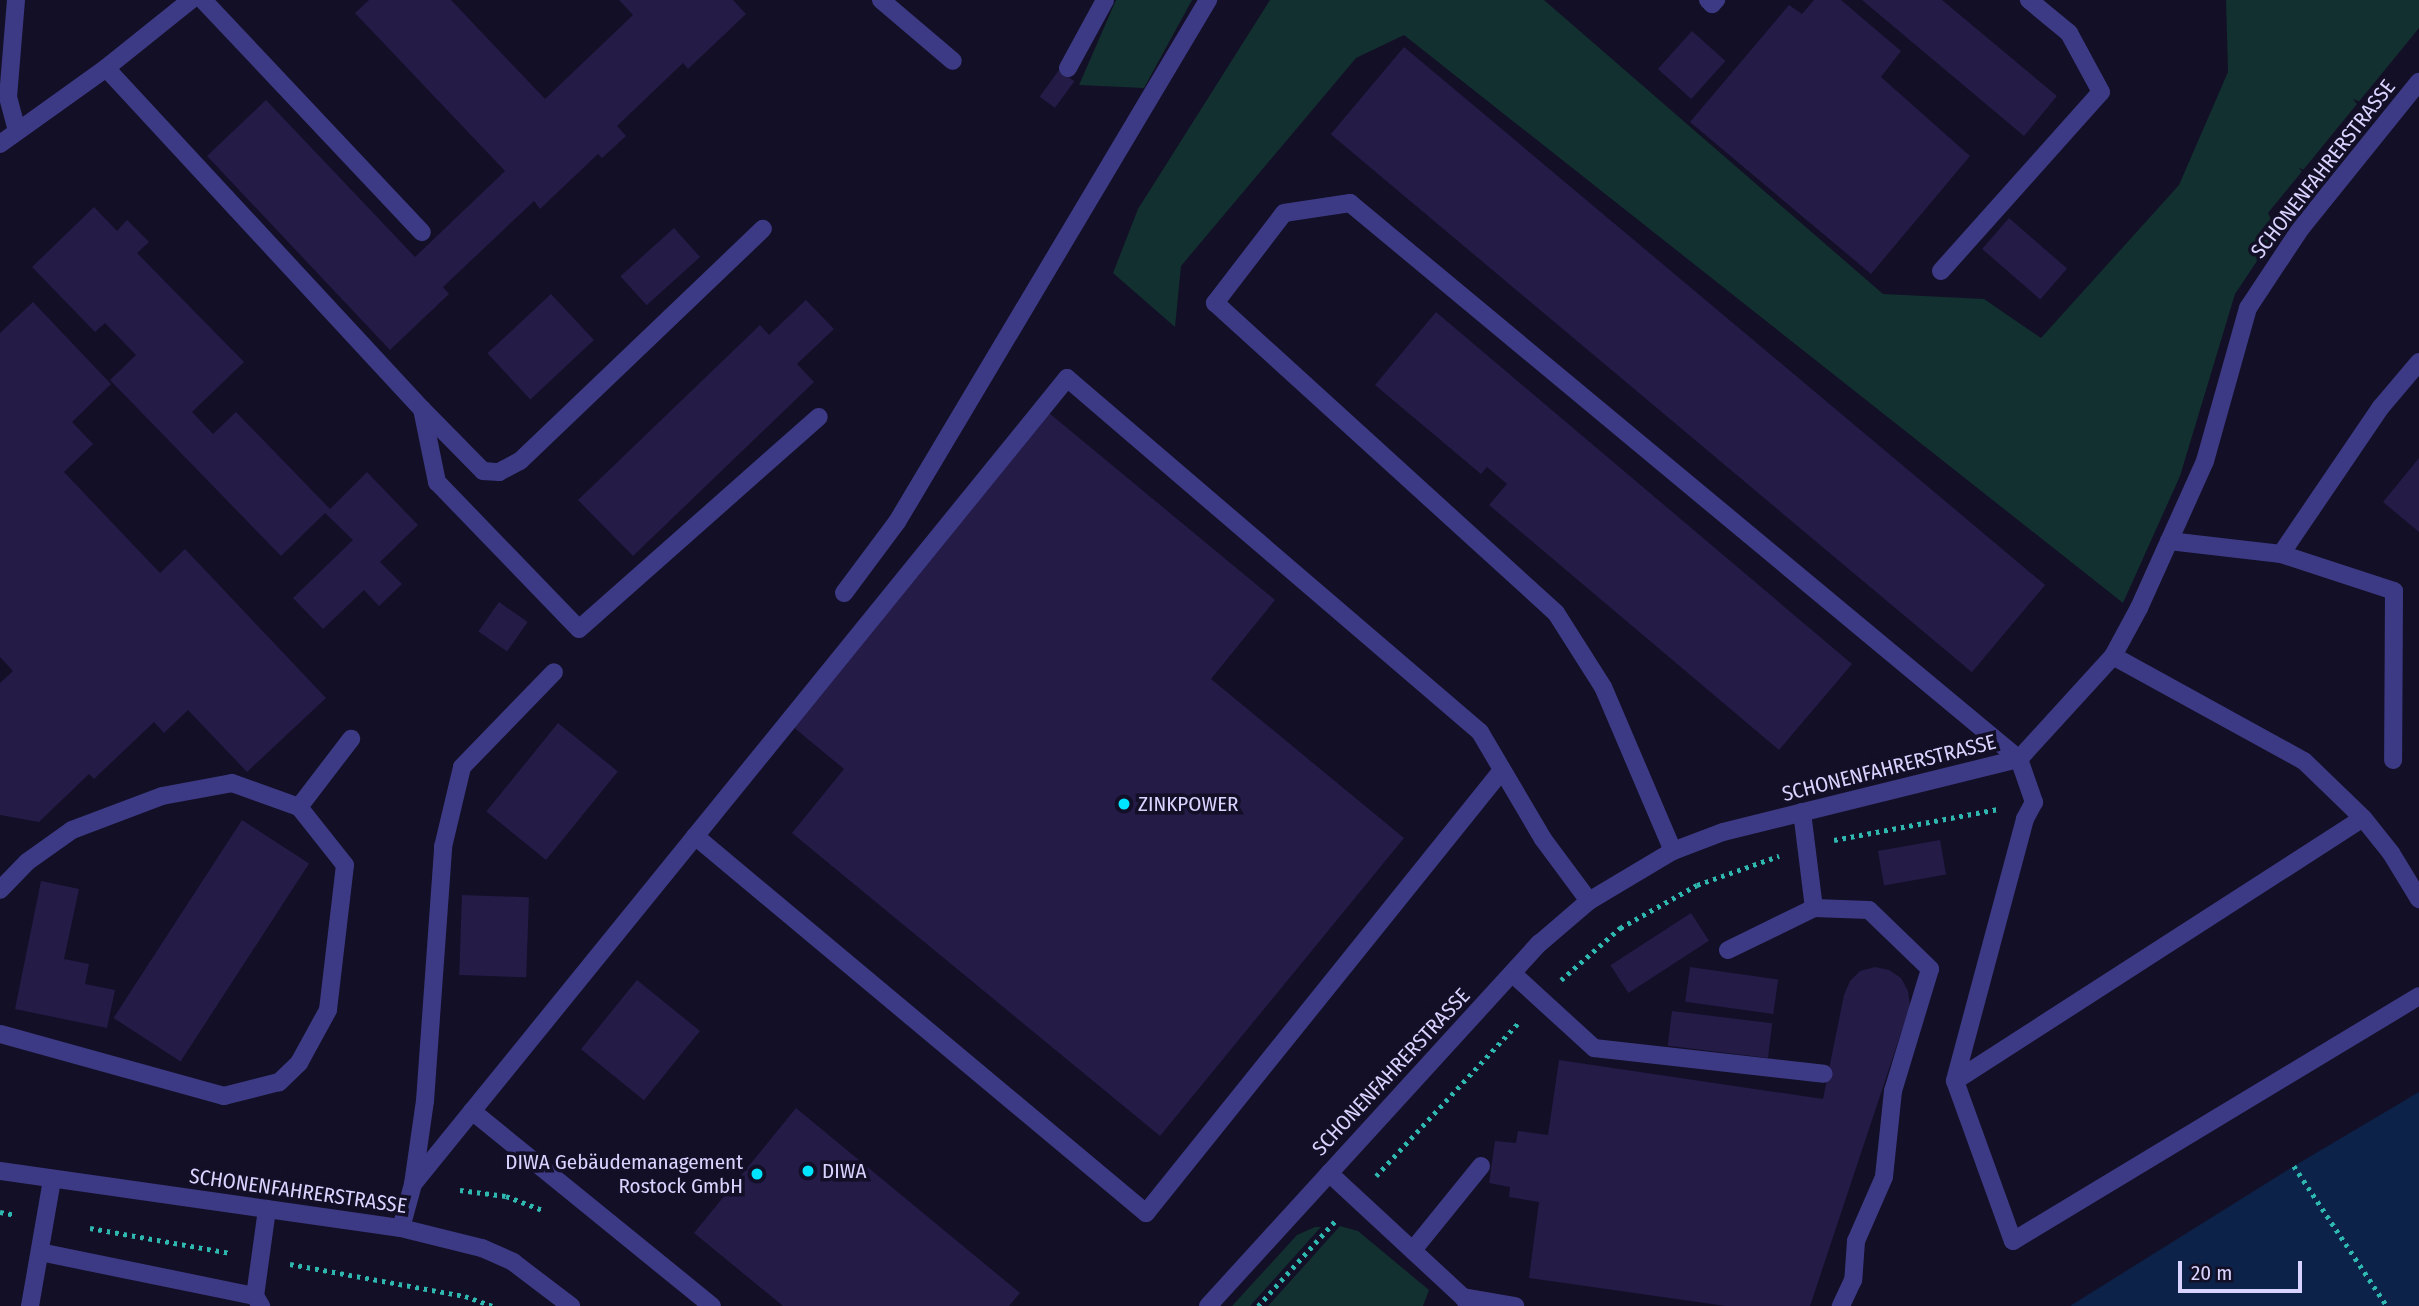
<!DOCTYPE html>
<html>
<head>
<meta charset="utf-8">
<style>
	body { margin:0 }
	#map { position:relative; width:2419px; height:1306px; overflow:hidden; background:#130f26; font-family:"Fira Sans Condensed",sans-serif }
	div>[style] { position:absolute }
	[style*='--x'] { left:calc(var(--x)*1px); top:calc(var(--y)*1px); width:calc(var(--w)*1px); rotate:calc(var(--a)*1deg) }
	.green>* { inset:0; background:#12302f }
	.water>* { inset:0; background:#0c2248 }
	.building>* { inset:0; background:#241b47; transform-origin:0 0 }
	.path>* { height:4.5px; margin-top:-2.25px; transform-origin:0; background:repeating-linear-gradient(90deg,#2fb8b0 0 3.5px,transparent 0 8.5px) }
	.service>* { height:18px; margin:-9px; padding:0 9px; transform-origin:9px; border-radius:9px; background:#3d3a85 }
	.minor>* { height:18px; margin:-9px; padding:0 9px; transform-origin:9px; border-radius:9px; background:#3d3a85 }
	.tertiary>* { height:18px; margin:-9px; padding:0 9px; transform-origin:9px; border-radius:9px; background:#3d3a85 }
	.dots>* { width:19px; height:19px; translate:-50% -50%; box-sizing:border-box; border:4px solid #130f26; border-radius:50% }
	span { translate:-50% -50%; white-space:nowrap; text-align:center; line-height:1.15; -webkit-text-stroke:7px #130f26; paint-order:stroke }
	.street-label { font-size:21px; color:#d9d4ff }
	.poi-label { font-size:21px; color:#d9d4ff }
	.left { translate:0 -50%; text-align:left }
	.right { translate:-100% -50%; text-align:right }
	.scale { position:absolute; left:2178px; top:1261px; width:124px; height:32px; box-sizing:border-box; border:4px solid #d9d4ff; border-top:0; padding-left:9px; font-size:21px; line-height:24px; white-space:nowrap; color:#d9d4ff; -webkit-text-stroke:5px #130f26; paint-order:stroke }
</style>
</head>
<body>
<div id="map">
	<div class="green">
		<div style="clip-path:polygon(1116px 0,1192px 0,1144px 88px,1079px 85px)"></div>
		<div style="clip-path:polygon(1270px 0,1544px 0,1883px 294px,1984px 299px,2041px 338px,2179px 185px,2228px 72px,2226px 0,2419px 0,2419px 28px,2268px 213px,2277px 231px,2235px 294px,2180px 476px,2123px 603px,1404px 35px,1356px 58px,1181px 266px,1175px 327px,1113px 273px,1138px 209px)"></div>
		<div style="clip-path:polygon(1340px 1226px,1358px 1231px,1429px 1290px,1423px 1306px,1268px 1306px)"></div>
		<div style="clip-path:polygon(1315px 1227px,1321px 1227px,1250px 1306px,1232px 1306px,1297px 1235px)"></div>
	</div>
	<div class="water">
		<div style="clip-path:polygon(2419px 1092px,2419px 1306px,2070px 1306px,2294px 1166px)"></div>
	</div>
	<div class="building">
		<div style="clip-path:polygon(369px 0,451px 0,545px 99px,633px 15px,619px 0,733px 0,746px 14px,688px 69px,683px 63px,617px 126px,626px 136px,602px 158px,598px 154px,540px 209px,534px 201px,443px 287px,449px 294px,390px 350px,207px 156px,266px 100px,415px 257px,505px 171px,355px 13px)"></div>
		<div style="clip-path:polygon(1814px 0,1841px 0,1901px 51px,1881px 77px,1970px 156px,1871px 274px,1690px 122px,1789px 5px,1802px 14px)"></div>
		<div style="clip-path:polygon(1862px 0,1942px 0,2057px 96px,2024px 136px)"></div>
		<div style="left:1692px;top:31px;width:45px;height:51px;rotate:42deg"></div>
		<div style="left:1404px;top:47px;width:837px;height:114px;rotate:40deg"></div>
		<div style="left:1059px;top:70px;width:19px;height:33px;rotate:36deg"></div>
		<div style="clip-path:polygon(94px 207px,117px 231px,127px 220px,149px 242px,137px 253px,244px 362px,192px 412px,213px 434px,236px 412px,330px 509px,367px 472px,418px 525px,380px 562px,402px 584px,379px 606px,364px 590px,323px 629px,293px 598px,353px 540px,325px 513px,281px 556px,110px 380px,136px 355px,105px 323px,95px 332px,32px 267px)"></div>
		<div style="left:2009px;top:218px;width:77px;height:41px;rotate:41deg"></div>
		<div style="left:674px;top:228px;width:39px;height:72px;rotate:48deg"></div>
		<div style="left:551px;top:294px;width:63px;height:87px;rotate:47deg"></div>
		<div style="clip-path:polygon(806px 300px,834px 329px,797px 364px,814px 382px,633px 556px,578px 500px,760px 325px,769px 335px)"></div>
		<div style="clip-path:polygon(33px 302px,111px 384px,72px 422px,93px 444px,64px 472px,160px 573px,185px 549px,326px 698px,247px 772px,188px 710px,164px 733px,154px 722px,94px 779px,89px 774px,39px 822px,0 815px,0 683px,13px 671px,0 657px,0 333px)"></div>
		<div style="clip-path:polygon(1436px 312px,1852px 664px,1779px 750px,1489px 505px,1507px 484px,1487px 467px,1481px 474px,1375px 385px)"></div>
		<div style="clip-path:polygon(1049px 413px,1275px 600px,1211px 679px,1404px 838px,1160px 1136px,792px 833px,844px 769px,792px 726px)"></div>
		<div style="clip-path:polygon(2419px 458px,2419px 532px,2383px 502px)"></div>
		<div style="left:499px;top:602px;width:35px;height:36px;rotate:35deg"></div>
		<div style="left:558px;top:723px;width:77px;height:114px;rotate:39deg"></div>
		<div style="left:242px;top:820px;width:80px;height:236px;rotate:33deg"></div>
		<div style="left:1940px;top:840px;width:35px;height:63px;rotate:80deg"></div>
		<div style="clip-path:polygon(41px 881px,79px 889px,64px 959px,89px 964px,85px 984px,115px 990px,107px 1028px,15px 1009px)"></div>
		<div style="left:462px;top:895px;width:67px;height:80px;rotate:2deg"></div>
		<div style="left:1691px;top:913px;width:33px;height:96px;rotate:57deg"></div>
		<div style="left:1690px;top:967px;width:89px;height:35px;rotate:8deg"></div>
		<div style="clip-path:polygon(1875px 967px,1889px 970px,1901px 978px,1908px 991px,1910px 1006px,1810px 1306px,1726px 1306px,1529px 1278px,1539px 1202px,1509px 1197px,1510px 1187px,1489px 1183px,1495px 1141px,1516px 1143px,1518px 1131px,1548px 1135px,1559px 1060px,1823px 1099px,1844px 995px,1850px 981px,1860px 971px)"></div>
		<div style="left:637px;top:980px;width:81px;height:89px;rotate:39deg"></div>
		<div style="left:1672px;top:1011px;width:101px;height:35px;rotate:7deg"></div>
		<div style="clip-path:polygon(796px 1108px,1020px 1293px,1009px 1306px,783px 1306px,694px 1233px)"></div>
	</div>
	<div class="path">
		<div style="--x:1834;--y:840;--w:167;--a:-10.7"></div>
		<div style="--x:1561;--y:980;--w:79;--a:-41.4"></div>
		<div style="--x:1620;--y:928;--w:88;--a:-29.2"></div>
		<div style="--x:1697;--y:885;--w:87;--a:-19.5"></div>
		<div style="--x:2294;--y:1166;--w:168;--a:56.4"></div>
		<div style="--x:1376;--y:1176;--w:212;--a:-47.1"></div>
		<div style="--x:460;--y:1190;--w:46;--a:7.4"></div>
		<div style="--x:506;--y:1196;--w:40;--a:21"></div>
		<div style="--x:0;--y:1212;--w:16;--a:11"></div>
		<div style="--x:90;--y:1228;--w:142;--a:10.1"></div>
		<div style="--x:290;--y:1264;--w:178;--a:10.4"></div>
		<div style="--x:465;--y:1296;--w:29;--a:20"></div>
		<div style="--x:1258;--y:1306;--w:118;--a:-47.8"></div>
	</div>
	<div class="service">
		<div style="--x:16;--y:0;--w:97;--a:94.7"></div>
		<div style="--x:8;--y:97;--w:35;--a:75"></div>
		<div style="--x:203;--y:0;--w:319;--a:46.7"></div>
		<div style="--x:881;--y:0;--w:94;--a:40.3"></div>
		<div style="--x:1708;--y:0;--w:6;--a:45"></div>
		<div style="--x:1712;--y:4;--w:6;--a:-45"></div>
		<div style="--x:106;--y:68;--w:465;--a:47.2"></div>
		<div style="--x:422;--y:409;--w:75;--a:78.4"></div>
		<div style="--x:437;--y:482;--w:204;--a:46"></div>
		<div style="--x:579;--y:629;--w:320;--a:-41.5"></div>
		<div style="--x:1068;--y:68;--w:77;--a:-61.4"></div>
		<div style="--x:1941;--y:271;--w:240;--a:-48.2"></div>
		<div style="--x:2101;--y:92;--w:67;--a:-118.5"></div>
		<div style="--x:2069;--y:33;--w:52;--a:-140.5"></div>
		<div style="--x:422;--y:409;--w:87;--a:45.5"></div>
		<div style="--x:483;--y:471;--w:16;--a:4"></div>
		<div style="--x:499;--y:472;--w:24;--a:-28"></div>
		<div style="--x:520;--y:461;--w:336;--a:-43.7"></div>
		<div style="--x:2169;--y:541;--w:113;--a:6.6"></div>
		<div style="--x:2281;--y:554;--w:178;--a:-55.8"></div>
		<div style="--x:2381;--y:407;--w:59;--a:-49.8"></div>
		<div style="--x:2281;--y:554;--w:119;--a:18.1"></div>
		<div style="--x:2394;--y:591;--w:169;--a:90.3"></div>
		<div style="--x:844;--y:593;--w:89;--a:-53.3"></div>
		<div style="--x:897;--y:522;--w:608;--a:-59.21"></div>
		<div style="--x:2113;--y:656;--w:218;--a:28.8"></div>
		<div style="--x:2304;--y:761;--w:82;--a:44"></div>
		<div style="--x:2363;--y:818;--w:45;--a:51.3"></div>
		<div style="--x:2391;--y:853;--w:54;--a:58.7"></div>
		<div style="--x:299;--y:807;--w:86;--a:-52.6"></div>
		<div style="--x:1802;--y:812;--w:97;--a:82.9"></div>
		<div style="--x:1814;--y:908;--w:55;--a:2.1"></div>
		<div style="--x:1869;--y:910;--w:85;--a:44"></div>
		<div style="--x:1930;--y:969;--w:127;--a:106.9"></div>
		<div style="--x:1893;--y:1091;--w:86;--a:96"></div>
		<div style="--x:1884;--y:1177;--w:70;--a:113.6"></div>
		<div style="--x:1856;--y:1241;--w:39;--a:94"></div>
		<div style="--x:1853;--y:1280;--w:29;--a:115"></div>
		<div style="--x:695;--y:836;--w:588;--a:39.89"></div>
		<div style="--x:1146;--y:1213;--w:568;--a:-51.21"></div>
		<div style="--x:1673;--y:851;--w:178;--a:-113.1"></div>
		<div style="--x:1603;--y:687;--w:88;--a:-122.4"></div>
		<div style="--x:1556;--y:613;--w:461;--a:-137.7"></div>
		<div style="--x:1215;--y:303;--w:113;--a:-52.5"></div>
		<div style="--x:1284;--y:213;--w:67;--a:-8.6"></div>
		<div style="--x:1350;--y:203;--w:870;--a:39.73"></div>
		<div style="--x:2019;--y:759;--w:46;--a:70.8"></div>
		<div style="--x:2034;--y:802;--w:19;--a:118"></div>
		<div style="--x:2025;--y:819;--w:271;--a:105"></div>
		<div style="--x:1955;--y:1081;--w:170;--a:70.1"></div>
		<div style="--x:2013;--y:1241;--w:474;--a:-31.1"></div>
		<div style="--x:0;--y:890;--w:39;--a:-46"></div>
		<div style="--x:27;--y:862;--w:55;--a:-35.4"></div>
		<div style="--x:72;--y:830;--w:96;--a:-20.7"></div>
		<div style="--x:162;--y:796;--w:71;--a:-10.5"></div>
		<div style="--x:232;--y:783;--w:71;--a:19.7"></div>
		<div style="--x:299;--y:807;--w:74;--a:51.6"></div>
		<div style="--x:345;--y:865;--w:146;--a:96.7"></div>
		<div style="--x:328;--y:1010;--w:60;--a:118.7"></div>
		<div style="--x:299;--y:1063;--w:28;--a:136"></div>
		<div style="--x:279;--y:1082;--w:57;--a:165.7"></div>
		<div style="--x:224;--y:1096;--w:232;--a:-164.5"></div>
		<div style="--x:1728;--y:950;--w:96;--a:-26"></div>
		<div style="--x:1513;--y:974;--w:110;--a:42.4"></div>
		<div style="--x:1594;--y:1048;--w:231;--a:6.4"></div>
		<div style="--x:1955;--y:1081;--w:485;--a:-32.8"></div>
		<div style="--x:472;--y:1111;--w:309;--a:39.1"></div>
		<div style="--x:413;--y:1184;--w:84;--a:-81.8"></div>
		<div style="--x:425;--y:1101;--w:255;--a:-85.9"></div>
		<div style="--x:443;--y:847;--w:82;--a:-76.6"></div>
		<div style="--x:462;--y:767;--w:132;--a:-45.9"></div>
		<div style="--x:401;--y:1228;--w:46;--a:-74.7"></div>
		<div style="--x:413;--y:1184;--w:1038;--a:-50.94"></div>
		<div style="--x:1067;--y:378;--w:544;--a:40.6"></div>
		<div style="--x:1480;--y:732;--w:124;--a:59.5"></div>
		<div style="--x:1543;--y:839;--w:77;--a:53.4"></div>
		<div style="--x:1413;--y:1250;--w:108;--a:-51"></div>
		<div style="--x:40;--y:1252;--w:219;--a:11.6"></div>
		<div style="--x:255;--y:1296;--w:12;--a:59"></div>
		<div style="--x:255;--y:1296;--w:88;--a:-82.1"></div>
		<div style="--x:1463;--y:1297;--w:53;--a:9.8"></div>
		<div style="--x:30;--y:1306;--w:128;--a:-80.1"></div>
	</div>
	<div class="minor">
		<div style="--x:0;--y:1171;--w:405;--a:8.1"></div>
		<div style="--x:401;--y:1228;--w:83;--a:13.9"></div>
		<div style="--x:482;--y:1248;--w:34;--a:24"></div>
		<div style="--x:513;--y:1262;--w:73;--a:37.2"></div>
		<div style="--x:1329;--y:1173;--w:183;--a:42.8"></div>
		<div style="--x:1463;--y:1297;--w:11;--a:56"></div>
		<div style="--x:1208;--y:1306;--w:492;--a:-47.6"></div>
		<div style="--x:1540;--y:943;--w:65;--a:-40.6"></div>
		<div style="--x:1589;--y:901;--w:98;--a:-30.8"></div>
		<div style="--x:1673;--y:851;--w:53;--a:-20.8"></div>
		<div style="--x:1723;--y:832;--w:305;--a:-13.9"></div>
		<div style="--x:2019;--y:759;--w:139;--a:-47.6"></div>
		<div style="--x:2113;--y:656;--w:55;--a:-61.6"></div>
		<div style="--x:2139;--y:608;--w:161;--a:-65.8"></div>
		<div style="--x:2205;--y:461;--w:159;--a:-74.3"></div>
		<div style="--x:2248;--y:308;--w:96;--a:-56.5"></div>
		<div style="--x:2301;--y:228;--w:188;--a:-51.1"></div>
	</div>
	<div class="tertiary">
		<div style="--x:0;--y:144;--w:130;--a:-35.6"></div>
		<div style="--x:106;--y:68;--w:109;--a:-38.7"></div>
	</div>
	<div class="dots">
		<div style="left:1124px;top:804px;background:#00e5ff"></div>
		<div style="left:808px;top:1171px;background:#00e5ff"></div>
		<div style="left:757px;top:1174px;background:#00e5ff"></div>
	</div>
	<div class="street-label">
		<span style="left:2323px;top:169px;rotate:-52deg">SCHONENFAHRERSTRASSE</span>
		<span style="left:1889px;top:768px;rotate:-14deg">SCHONENFAHRERSTRASSE</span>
		<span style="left:1391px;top:1072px;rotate:-47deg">SCHONENFAHRERSTRASSE</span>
		<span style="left:298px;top:1191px;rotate:8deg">SCHONENFAHRERSTRASSE</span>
	</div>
	<div class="poi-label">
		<span class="left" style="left:1138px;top:804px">ZINKPOWER</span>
		<span class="right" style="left:743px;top:1174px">DIWA Gebäudemanagement<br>Rostock GmbH</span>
		<span class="left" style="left:822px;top:1171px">DIWA</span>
	</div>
	<div class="scale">20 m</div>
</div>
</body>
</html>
